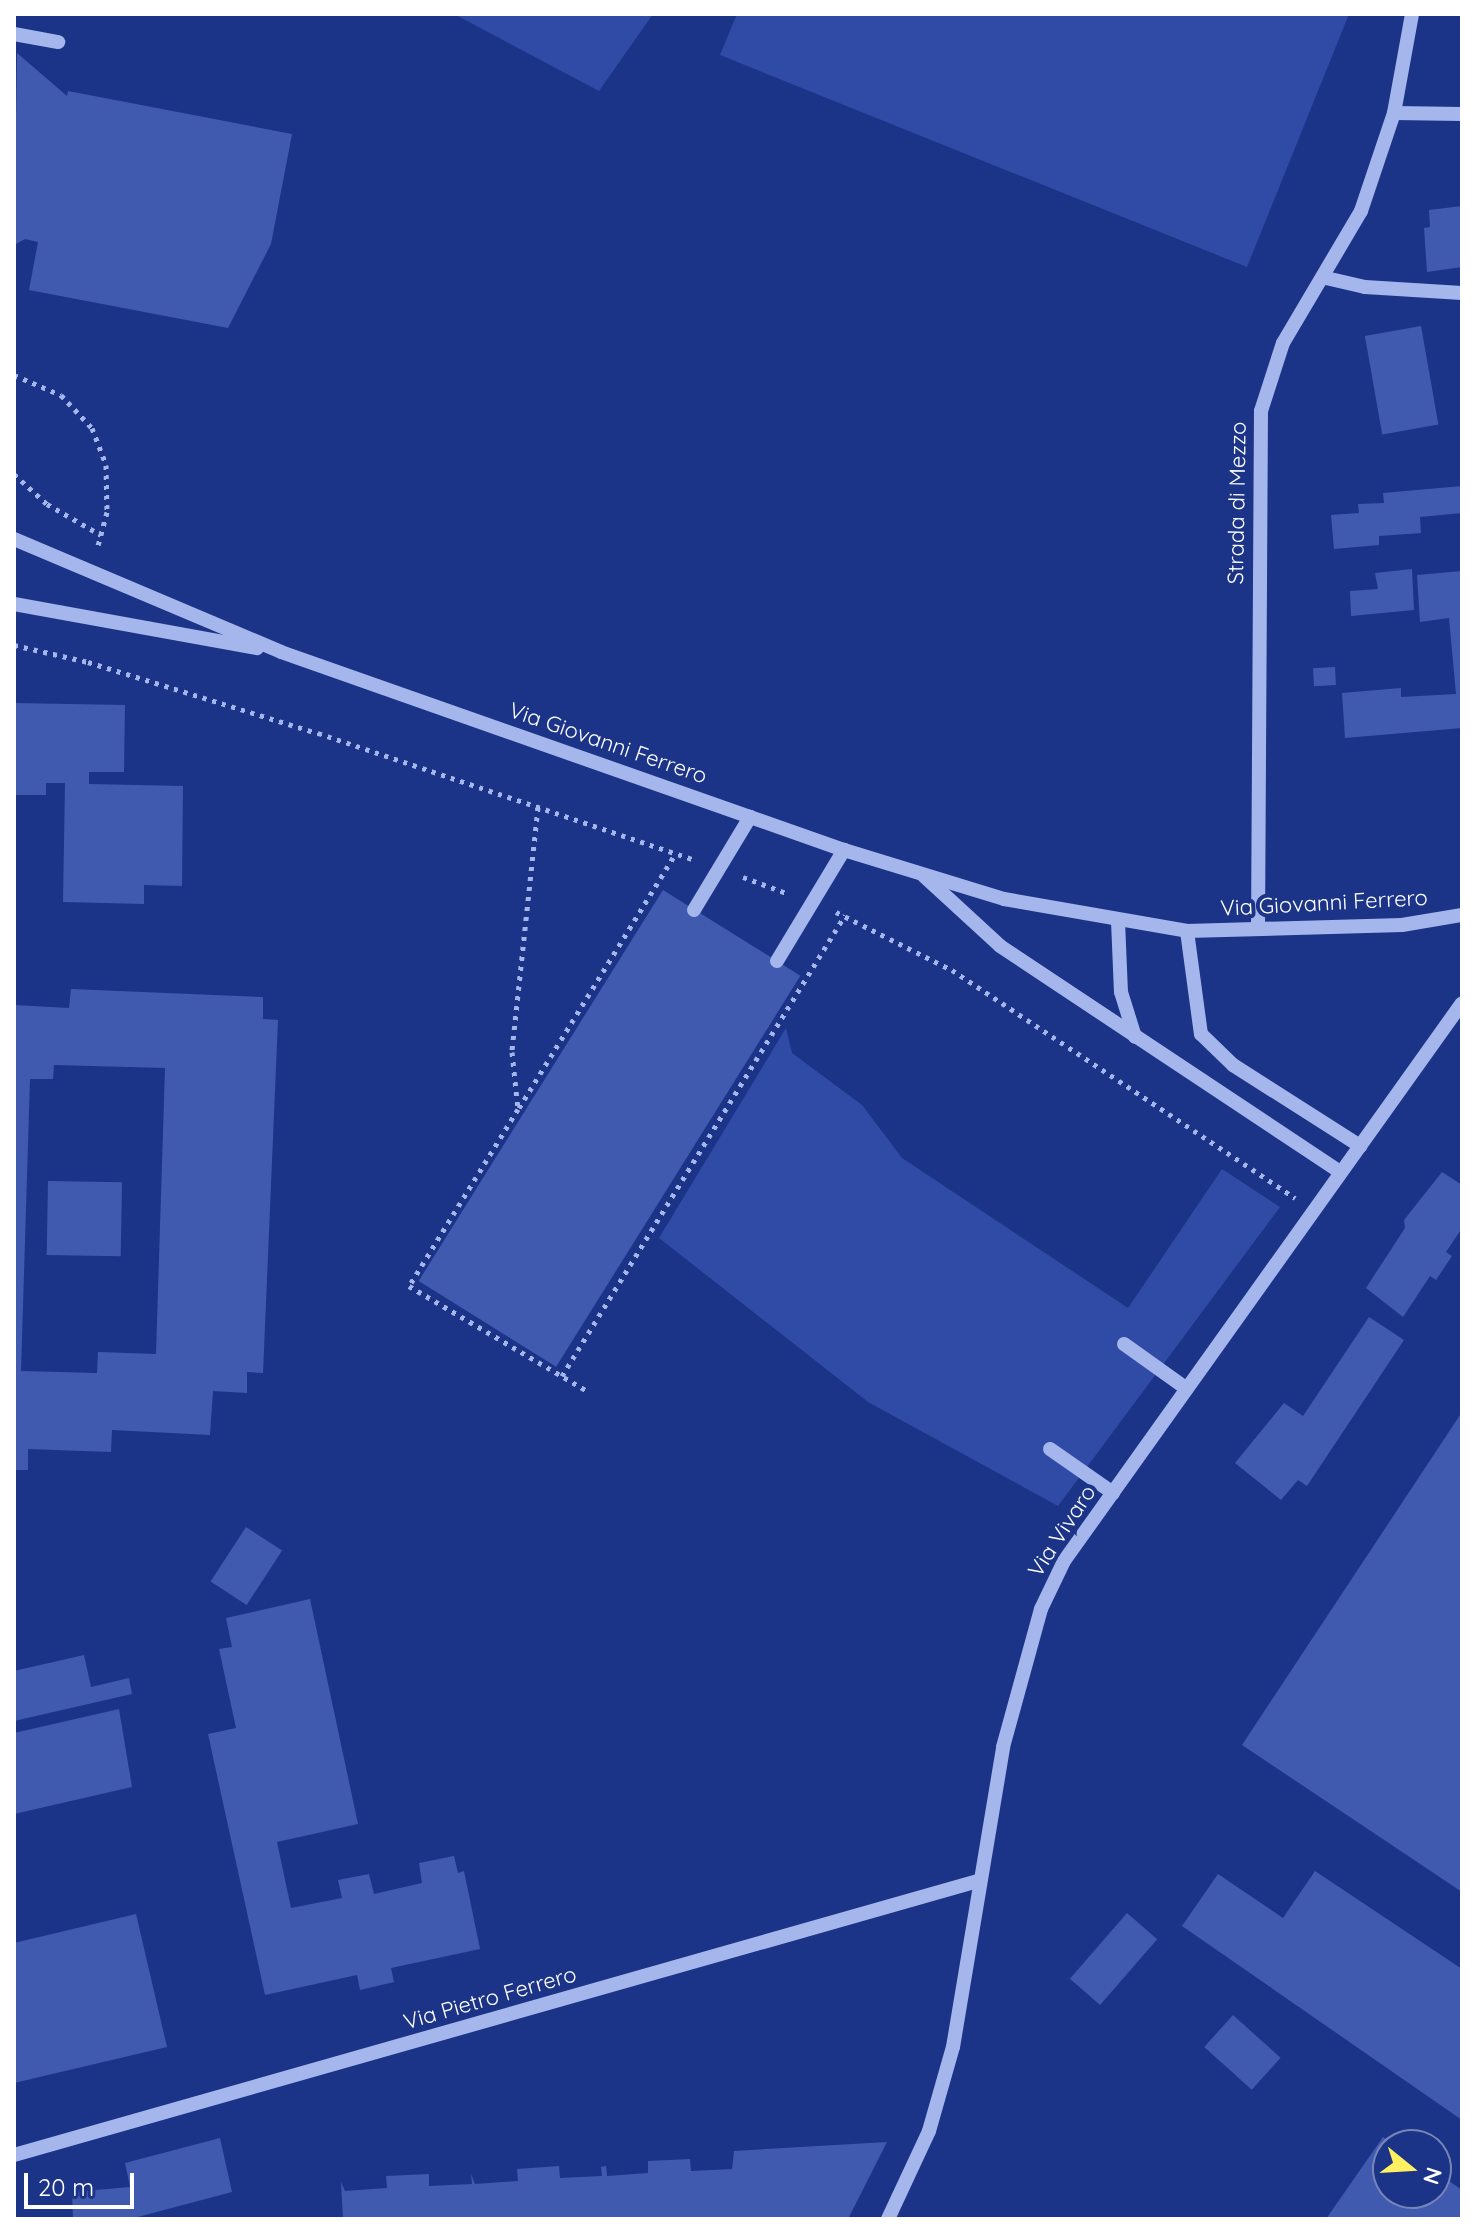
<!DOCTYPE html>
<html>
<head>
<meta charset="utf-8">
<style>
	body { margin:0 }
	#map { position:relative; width:1476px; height:2233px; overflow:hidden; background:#1c3488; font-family:Quicksand,sans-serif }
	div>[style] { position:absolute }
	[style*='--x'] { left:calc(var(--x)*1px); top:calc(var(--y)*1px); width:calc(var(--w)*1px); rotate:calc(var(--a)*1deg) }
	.green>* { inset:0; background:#2f4ba6 }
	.building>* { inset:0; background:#405aaf; transform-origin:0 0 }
	.path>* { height:5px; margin-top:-2.5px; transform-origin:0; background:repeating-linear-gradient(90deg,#a5b6ec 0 4px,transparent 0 10px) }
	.minor>* { height:14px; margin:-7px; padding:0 7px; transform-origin:7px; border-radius:7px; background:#a5b6ec }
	span { translate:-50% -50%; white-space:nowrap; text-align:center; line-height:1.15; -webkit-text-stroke:8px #1c3488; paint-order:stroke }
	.street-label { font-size:22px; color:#fff }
	.frame { position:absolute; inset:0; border:16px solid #fff; pointer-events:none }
	.north { position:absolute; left:1372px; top:2129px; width:80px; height:80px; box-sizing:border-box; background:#1c3488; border:2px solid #7785b8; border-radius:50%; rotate:108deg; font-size:22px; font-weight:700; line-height:32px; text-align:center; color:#fff }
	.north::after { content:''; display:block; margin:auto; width:28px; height:36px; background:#fdf162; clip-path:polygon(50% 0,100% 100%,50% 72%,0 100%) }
	.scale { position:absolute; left:24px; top:2173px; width:110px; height:36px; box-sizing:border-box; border:4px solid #fff; border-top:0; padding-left:10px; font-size:24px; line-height:28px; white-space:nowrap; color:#fff; -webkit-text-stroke:6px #1c3488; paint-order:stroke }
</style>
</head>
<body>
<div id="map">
	<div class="green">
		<div style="clip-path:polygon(454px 14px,653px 14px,599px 91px)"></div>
		<div style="clip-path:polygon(737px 14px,1349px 14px,1247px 267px,720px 55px)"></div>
		<div style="clip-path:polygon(786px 1028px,792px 1053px,862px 1105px,902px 1158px,1128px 1308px,1222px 1169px,1280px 1207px,1058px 1506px,868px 1402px,659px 1238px)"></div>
	</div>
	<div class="building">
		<div style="clip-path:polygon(17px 53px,67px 96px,68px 91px,292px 134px,271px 244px,228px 328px,29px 290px,38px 242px,25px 239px,14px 245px)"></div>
		<div style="clip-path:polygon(1462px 206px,1462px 267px,1427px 272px,1424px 228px,1430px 227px,1429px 210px)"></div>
		<div style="left:1421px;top:326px;width:100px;height:57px;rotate:80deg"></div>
		<div style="clip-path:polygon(1462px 486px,1462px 513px,1420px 517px,1421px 533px,1379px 536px,1379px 545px,1334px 549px,1331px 515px,1359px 513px,1358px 504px,1384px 503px,1383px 493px)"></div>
		<div style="clip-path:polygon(1412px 569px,1414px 610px,1351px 616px,1350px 591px,1378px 589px,1375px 573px)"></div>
		<div style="clip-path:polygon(1462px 571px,1462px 728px,1345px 738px,1342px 693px,1401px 688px,1401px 697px,1456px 694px,1449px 618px,1420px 622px,1417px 575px)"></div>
		<div style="left:1335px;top:667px;width:18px;height:22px;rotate:87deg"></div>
		<div style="clip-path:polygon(14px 703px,125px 705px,124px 772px,89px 772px,89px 784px,183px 786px,182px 886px,144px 885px,144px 904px,63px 902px,65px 783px,46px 783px,46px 795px,14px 795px)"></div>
		<div style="left:663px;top:890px;width:162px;height:461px;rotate:32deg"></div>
		<div style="clip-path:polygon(evenodd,71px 989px,263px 997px,263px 1019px,278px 1020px,263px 1373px,247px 1372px,247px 1393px,213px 1391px,210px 1435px,112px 1430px,111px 1452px,28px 1449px,28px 1470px,14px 1470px,14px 1005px,69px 1008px,71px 989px,54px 1065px,165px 1068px,156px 1354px,98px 1352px,97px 1373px,21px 1371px,30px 1079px,53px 1079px,54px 1065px)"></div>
		<div style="clip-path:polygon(1442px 1172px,1462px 1185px,1462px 1228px,1446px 1252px,1452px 1256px,1436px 1280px,1430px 1276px,1403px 1317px,1366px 1288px,1405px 1228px,1404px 1220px)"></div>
		<div style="left:48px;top:1181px;width:74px;height:74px;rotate:1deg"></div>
		<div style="clip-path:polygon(1369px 1317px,1404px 1340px,1307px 1486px,1298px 1480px,1281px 1500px,1235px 1463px,1284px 1403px,1303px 1416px)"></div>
		<div style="clip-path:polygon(1462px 1412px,1462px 1892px,1242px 1745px)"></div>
		<div style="left:246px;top:1527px;width:43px;height:65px;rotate:33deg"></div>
		<div style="clip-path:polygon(310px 1599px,358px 1824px,277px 1842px,291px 1908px,342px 1898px,338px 1880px,369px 1874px,374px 1894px,422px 1883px,419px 1863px,454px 1856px,458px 1873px,464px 1871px,480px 1949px,391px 1968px,394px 1982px,360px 1990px,357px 1975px,265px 1995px,208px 1734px,236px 1728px,219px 1649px,232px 1647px,226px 1618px)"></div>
		<div style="clip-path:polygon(84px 1655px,91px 1687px,129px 1678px,132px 1694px,14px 1721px,14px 1671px)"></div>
		<div style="clip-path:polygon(119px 1709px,132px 1787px,14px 1814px,14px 1733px)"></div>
		<div style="clip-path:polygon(1315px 1871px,1462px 1969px,1462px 2120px,1182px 1926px,1218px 1874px,1283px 1918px)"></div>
		<div style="left:1127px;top:1913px;width:40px;height:87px;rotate:41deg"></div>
		<div style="clip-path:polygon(136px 1914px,167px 2047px,14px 2083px,14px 1943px)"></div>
		<div style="left:1233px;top:2015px;width:64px;height:43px;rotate:42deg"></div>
		<div style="clip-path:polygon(1383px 2137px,1395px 2145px,1388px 2145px,1388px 2193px,1436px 2193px,1436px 2172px,1462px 2190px,1462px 2219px,1326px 2219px)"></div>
		<div style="clip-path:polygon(220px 2138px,232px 2192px,130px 2219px,73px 2219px,72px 2192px,130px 2187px,125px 2163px)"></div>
		<div style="clip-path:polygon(887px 2142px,848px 2219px,343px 2219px,341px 2182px,345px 2191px,387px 2188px,386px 2176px,429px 2174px,429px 2186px,472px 2184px,471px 2174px,475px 2184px,518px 2181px,517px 2169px,559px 2166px,560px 2178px,602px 2176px,601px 2167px,606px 2166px,607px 2176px,648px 2173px,648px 2161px,690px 2159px,691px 2171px,732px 2169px,734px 2151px)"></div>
	</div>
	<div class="path">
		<div style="--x:14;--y:375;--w:51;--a:23.1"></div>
		<div style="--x:61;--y:395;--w:45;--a:46.8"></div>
		<div style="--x:92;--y:428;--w:40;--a:69"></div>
		<div style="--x:106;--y:465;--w:47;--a:88.8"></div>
		<div style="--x:107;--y:512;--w:39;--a:105"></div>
		<div style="--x:14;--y:474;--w:45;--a:42.3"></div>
		<div style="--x:47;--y:504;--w:62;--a:29.9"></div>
		<div style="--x:14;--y:645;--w:76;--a:12.9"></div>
		<div style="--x:88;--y:662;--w:241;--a:17.2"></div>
		<div style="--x:318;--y:733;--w:399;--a:18.6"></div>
		<div style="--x:538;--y:807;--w:246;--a:96.1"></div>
		<div style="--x:512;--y:1052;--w:57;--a:84"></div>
		<div style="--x:518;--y:1109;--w:208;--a:121.6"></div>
		<div style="--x:409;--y:1286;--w:207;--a:30.5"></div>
		<div style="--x:743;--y:877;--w:49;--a:20.3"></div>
		<div style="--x:836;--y:912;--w:130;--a:26.6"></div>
		<div style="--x:952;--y:970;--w:412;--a:33.6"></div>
		<div style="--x:519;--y:1108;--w:299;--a:-58.4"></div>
		<div style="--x:562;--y:1376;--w:541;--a:-58.45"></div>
	</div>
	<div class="minor">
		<div style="--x:14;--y:34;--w:45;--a:10.3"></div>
		<div style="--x:1394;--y:113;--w:68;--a:0.8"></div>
		<div style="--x:1326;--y:278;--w:40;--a:13"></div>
		<div style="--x:1365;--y:287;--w:97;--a:3.5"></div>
		<div style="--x:14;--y:539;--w:290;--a:22.9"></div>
		<div style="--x:281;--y:652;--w:597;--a:19.38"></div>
		<div style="--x:844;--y:850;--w:167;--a:17"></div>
		<div style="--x:1004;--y:899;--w:186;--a:9.9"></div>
		<div style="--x:1187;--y:931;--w:215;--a:-1.6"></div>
		<div style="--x:1402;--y:925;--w:61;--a:-9.5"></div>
		<div style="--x:14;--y:604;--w:247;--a:10.3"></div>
		<div style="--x:924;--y:876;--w:103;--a:42.6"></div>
		<div style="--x:1000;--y:946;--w:408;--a:33.6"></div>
		<div style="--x:694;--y:910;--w:109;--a:-58.9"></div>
		<div style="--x:1118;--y:921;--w:71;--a:87.6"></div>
		<div style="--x:1121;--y:992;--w:47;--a:72.7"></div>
		<div style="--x:1258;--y:929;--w:518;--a:-89.67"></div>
		<div style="--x:1261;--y:411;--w:71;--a:-72.1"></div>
		<div style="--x:1283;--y:343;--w:153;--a:-59.4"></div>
		<div style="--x:1361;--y:211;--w:103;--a:-71.4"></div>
		<div style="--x:1394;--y:113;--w:101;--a:-79.7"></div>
		<div style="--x:1187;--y:931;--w:104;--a:82.3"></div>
		<div style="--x:1201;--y:1034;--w:45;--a:44.1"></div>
		<div style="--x:1233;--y:1065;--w:151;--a:32.5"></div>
		<div style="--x:777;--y:961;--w:130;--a:-58.9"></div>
		<div style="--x:1124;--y:1344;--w:77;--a:35.5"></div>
		<div style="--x:1050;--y:1449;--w:77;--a:34.9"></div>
		<div style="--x:14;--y:2155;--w:1002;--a:-15.87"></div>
		<div style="--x:888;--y:2219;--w:97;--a:-65"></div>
		<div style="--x:929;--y:2131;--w:87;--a:-74.1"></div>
		<div style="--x:953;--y:2047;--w:304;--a:-80.5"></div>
		<div style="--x:1003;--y:1747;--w:143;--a:-74.6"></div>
		<div style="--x:1041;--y:1609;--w:53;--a:-64.4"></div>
		<div style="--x:1064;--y:1561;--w:685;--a:-54.5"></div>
	</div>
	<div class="street-label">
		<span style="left:1237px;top:503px;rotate:-89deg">Strada di Mezzo</span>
		<span style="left:608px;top:743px;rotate:19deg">Via Giovanni Ferrero</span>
		<span style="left:1324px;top:903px;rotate:-3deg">Via Giovanni Ferrero</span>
		<span style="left:1062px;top:1531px;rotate:-57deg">Via Vivaro</span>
		<span style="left:490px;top:1998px;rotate:-16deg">Via Pietro Ferrero</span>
	</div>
	<div class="frame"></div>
	<div class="north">N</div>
	<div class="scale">20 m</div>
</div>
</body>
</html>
